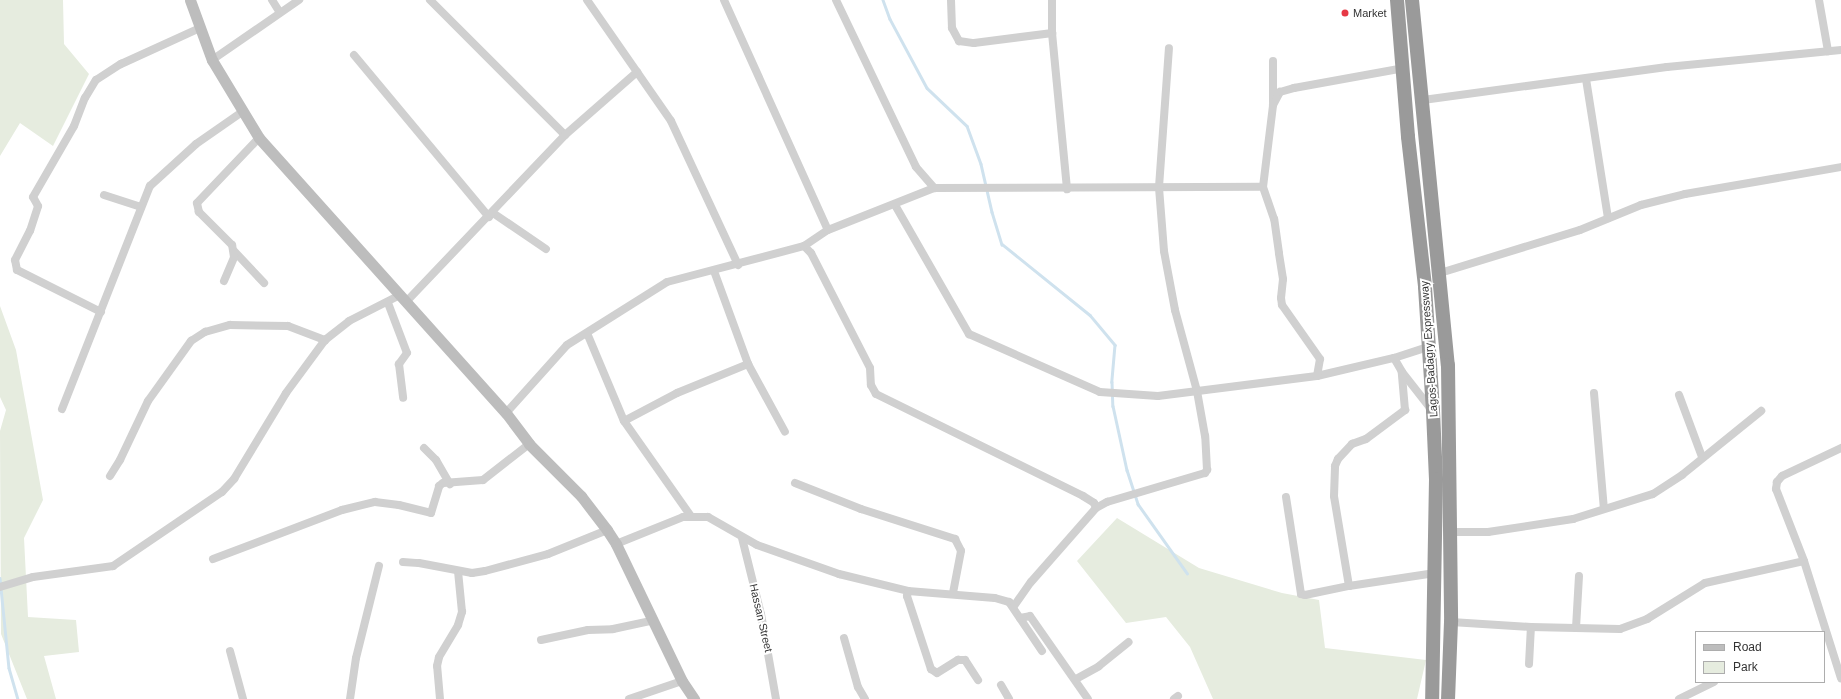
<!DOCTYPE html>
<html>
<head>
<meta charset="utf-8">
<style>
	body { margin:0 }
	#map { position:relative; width:1841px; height:699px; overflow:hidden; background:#fff; font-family:Arial,sans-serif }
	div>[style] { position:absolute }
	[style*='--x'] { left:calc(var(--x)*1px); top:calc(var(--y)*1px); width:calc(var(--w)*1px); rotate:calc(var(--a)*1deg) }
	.green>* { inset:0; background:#e6ecdf }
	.stream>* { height:2.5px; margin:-1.25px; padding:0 1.25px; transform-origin:1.25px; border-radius:1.25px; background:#cfe2ee }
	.street>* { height:8px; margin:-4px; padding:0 4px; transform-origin:4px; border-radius:4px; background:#d0d0d0 }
	.secondary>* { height:11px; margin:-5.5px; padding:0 5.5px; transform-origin:5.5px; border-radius:5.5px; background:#bdbdbd }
	.highway>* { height:14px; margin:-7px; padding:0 7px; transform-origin:7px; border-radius:7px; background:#9a9a9a }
	.dots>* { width:11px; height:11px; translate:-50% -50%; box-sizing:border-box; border:2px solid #fff; border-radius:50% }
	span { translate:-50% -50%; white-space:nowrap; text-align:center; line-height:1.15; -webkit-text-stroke:4px #fff; paint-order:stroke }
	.poi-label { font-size:11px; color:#333 }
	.left { translate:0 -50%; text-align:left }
	.street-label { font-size:11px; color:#333 }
	.legend { position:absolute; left:1695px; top:631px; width:130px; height:52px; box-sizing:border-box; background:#fff; border:1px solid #adadad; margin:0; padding:5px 7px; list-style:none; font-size:12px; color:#333 }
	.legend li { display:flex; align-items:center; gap:8px; height:20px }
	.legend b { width:20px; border:1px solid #adadad }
</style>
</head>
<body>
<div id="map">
	<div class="green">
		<div style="clip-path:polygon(0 0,63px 0,64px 44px,89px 74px,53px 146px,20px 123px,0 156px)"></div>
		<div style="clip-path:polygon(0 306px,16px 350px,43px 500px,24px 538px,28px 617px,76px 620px,79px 652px,44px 656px,56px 699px,27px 699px,1px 634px,0 431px,6px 410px,0 397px)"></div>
		<div style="clip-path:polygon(1117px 518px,1199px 568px,1282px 593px,1319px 600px,1325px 648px,1426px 660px,1417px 699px,1213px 699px,1190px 647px,1166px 617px,1126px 623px,1077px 561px)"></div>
	</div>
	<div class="stream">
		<div style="--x:883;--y:0;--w:20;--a:70"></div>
		<div style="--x:890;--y:19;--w:78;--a:61.8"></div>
		<div style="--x:927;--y:88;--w:55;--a:43.5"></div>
		<div style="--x:967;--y:126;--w:40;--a:69.8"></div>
		<div style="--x:981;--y:164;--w:49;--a:77.1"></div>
		<div style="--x:992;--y:212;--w:34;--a:73"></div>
		<div style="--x:1002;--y:244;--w:113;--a:38.9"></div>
		<div style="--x:1090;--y:315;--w:39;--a:50"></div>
		<div style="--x:1115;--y:345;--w:37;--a:95"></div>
		<div style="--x:1112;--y:382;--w:24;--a:88"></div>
		<div style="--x:1113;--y:406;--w:66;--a:77.7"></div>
		<div style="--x:1127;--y:470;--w:36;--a:72"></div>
		<div style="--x:1138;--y:504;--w:85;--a:54.6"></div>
		<div style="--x:0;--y:578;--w:90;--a:84.3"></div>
		<div style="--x:9;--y:668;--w:32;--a:74"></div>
	</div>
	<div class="street">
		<div style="--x:272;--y:0;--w:15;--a:58"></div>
		<div style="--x:430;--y:0;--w:191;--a:45"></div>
		<div style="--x:587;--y:0;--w:147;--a:55.2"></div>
		<div style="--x:671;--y:121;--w:159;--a:65"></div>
		<div style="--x:724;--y:0;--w:252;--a:65.7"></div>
		<div style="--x:836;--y:0;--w:185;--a:64.4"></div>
		<div style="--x:916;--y:167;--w:28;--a:49"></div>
		<div style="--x:951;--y:0;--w:28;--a:88"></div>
		<div style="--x:952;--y:28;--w:15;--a:62"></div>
		<div style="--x:959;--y:41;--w:15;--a:8"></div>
		<div style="--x:974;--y:43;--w:79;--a:-7.3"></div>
		<div style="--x:1052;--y:0;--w:33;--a:90"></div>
		<div style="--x:1052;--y:33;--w:157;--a:84.5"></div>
		<div style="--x:1819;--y:0;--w:52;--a:80"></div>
		<div style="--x:354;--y:55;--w:211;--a:50.2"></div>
		<div style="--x:212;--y:60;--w:106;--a:-34.6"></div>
		<div style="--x:1273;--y:61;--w:41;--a:90"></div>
		<div style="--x:1586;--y:79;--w:141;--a:81"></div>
		<div style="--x:1423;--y:100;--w:246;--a:-7.7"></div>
		<div style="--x:1667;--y:67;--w:175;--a:-5.6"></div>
		<div style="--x:104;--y:195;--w:39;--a:18"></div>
		<div style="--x:895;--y:205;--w:149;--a:60.2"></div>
		<div style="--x:969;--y:334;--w:143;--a:23.9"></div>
		<div style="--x:1100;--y:392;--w:58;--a:3.9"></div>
		<div style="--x:1158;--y:396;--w:160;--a:-7.2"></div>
		<div style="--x:1317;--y:376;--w:79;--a:-13.2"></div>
		<div style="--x:1394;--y:358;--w:36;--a:-18"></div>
		<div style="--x:493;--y:213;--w:64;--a:34.2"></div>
		<div style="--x:804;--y:246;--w:10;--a:45"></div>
		<div style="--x:811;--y:253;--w:129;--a:62.8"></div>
		<div style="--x:870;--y:368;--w:17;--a:87"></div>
		<div style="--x:871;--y:385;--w:10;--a:61"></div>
		<div style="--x:876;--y:394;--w:231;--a:26.2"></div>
		<div style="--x:1083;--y:496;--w:13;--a:32"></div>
		<div style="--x:1094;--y:503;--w:5;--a:68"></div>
		<div style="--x:234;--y:251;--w:44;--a:46.8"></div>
		<div style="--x:714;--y:271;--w:99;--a:69.9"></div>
		<div style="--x:748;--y:364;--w:77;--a:61.4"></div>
		<div style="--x:1440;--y:273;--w:146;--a:-17.1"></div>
		<div style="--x:1580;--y:230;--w:66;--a:-22.3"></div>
		<div style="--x:1641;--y:205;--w:45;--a:-14"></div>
		<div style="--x:1685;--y:194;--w:158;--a:-9.8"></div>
		<div style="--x:224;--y:281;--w:26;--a:-67"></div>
		<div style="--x:234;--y:257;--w:12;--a:-99"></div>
		<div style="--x:232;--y:245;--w:47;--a:-135"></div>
		<div style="--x:199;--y:212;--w:9;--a:-103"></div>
		<div style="--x:197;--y:203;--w:90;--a:-46.4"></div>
		<div style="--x:406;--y:302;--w:231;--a:-46.4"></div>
		<div style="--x:565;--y:135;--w:96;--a:-41.2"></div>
		<div style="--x:388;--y:303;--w:53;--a:69.2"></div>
		<div style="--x:407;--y:353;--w:14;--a:126"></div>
		<div style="--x:399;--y:364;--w:34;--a:83"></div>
		<div style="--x:101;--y:312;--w:94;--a:-153.4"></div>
		<div style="--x:17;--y:270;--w:10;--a:-101"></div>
		<div style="--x:15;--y:260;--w:33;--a:-63"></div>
		<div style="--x:30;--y:231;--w:26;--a:-72"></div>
		<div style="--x:38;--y:206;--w:10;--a:-119"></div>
		<div style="--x:33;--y:197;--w:82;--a:-60"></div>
		<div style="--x:74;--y:126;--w:30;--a:-69"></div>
		<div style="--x:85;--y:98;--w:21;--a:-59"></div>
		<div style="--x:96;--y:80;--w:30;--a:-33"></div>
		<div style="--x:121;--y:64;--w:87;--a:-24.5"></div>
		<div style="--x:587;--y:333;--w:95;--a:67.2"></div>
		<div style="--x:624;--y:421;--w:115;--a:54.9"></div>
		<div style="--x:1394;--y:358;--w:16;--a:60"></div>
		<div style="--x:1402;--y:372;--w:47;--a:51.9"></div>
		<div style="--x:1317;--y:376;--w:17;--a:-80"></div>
		<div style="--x:1320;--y:359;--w:66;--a:-125.1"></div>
		<div style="--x:1282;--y:305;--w:7;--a:-98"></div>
		<div style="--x:1281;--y:298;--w:19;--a:-84"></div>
		<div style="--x:1283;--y:279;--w:26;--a:-99"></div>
		<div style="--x:1279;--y:253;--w:34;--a:-98"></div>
		<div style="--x:1274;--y:219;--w:34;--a:-109"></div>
		<div style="--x:1263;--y:187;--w:83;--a:-83"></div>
		<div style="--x:1273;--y:105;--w:15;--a:-62"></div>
		<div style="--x:1280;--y:92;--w:15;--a:-16"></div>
		<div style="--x:1294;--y:88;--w:112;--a:-10.3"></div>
		<div style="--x:1594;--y:393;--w:116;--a:85.1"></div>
		<div style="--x:1679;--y:395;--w:66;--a:69.6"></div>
		<div style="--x:62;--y:409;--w:240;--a:-68.5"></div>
		<div style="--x:150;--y:186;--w:62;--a:-42.4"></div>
		<div style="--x:196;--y:144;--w:56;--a:-34.8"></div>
		<div style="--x:506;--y:413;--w:91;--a:-48.1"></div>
		<div style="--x:567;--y:345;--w:118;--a:-32.2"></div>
		<div style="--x:667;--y:282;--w:142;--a:-14.7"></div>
		<div style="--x:804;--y:246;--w:29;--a:-34"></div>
		<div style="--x:828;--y:230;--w:114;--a:-21.6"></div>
		<div style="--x:934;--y:188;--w:329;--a:-0.2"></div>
		<div style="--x:624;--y:421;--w:60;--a:-27.8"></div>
		<div style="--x:677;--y:393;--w:77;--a:-22.2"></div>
		<div style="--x:424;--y:448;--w:17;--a:45"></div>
		<div style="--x:436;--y:460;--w:28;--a:60"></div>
		<div style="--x:1841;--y:448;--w:65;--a:154.6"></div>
		<div style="--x:1782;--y:476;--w:8;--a:130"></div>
		<div style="--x:1777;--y:482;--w:7;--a:98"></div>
		<div style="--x:1776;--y:489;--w:77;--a:68.7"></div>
		<div style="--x:1804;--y:561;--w:123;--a:72.5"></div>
		<div style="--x:110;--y:476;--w:19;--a:-58"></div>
		<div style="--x:120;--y:460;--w:65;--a:-64.6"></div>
		<div style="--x:148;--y:401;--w:74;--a:-54.4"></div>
		<div style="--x:191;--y:341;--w:17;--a:-33"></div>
		<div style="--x:205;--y:332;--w:26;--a:-16"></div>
		<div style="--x:230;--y:325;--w:58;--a:1"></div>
		<div style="--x:288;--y:326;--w:40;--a:21"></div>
		<div style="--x:795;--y:483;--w:71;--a:21.5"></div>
		<div style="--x:861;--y:509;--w:99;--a:17.7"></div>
		<div style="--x:955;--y:539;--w:13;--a:63"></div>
		<div style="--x:961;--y:551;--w:43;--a:100.8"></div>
		<div style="--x:1286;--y:497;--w:98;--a:81.2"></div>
		<div style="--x:1301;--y:594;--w:4;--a:14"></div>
		<div style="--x:1305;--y:595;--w:45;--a:-11.6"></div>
		<div style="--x:1349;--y:586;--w:87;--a:-8.6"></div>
		<div style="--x:1451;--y:532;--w:37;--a:0"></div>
		<div style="--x:1488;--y:532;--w:86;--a:-8.7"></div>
		<div style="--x:1573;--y:519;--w:84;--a:-17.4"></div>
		<div style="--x:1653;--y:494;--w:35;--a:-33"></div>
		<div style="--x:1682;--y:475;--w:102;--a:-39"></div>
		<div style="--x:742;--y:538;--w:78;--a:76"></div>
		<div style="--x:761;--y:614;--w:86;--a:80"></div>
		<div style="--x:616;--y:544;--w:72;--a:-21.9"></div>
		<div style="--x:683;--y:517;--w:25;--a:0"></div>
		<div style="--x:708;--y:517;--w:56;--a:29.7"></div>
		<div style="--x:757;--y:545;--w:87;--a:19.5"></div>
		<div style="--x:839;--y:574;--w:71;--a:13.8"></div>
		<div style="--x:908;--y:591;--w:87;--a:4.6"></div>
		<div style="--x:995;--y:598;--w:15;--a:16"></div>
		<div style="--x:1009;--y:602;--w:59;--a:56"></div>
		<div style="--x:213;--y:559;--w:138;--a:-20.8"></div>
		<div style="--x:342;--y:510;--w:34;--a:-14"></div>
		<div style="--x:375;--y:502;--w:24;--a:7"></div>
		<div style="--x:399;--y:505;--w:33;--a:14"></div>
		<div style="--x:431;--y:513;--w:28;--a:-73"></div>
		<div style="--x:439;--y:486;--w:5;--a:-37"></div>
		<div style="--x:443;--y:483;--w:40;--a:-4.3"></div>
		<div style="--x:483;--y:480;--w:58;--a:-38"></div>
		<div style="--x:403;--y:562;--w:16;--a:4"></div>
		<div style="--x:419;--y:563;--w:54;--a:10.7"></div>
		<div style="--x:472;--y:573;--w:13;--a:-9"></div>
		<div style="--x:485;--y:571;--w:65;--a:-15.1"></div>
		<div style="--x:548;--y:554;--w:64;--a:-22.1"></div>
		<div style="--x:1349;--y:586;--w:91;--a:-99.5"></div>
		<div style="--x:1334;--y:496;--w:30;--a:-88"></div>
		<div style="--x:1335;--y:466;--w:8;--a:-67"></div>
		<div style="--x:1338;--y:459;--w:21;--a:-47"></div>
		<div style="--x:1352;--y:444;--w:15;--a:-20"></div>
		<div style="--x:1366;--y:439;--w:49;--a:-36.6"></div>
		<div style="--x:1405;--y:410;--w:38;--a:-95"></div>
		<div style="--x:0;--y:587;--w:34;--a:-17"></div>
		<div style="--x:33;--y:577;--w:81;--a:-7.8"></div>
		<div style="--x:113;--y:566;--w:132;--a:-34.2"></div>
		<div style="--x:222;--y:492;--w:18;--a:-47"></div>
		<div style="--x:234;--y:479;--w:100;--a:-58.8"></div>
		<div style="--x:286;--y:393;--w:66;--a:-53.7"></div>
		<div style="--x:325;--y:340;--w:31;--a:-38"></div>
		<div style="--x:349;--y:321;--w:55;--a:-27"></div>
		<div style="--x:908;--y:591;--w:5;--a:101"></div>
		<div style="--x:907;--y:596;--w:77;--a:71.8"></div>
		<div style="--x:931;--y:669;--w:7;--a:34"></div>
		<div style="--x:937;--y:673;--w:25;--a:-32"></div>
		<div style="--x:958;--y:660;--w:7;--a:0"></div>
		<div style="--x:965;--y:660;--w:24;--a:57"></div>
		<div style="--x:1014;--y:606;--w:29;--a:-55"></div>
		<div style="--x:1031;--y:582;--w:98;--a:-48.7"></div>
		<div style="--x:1096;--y:508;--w:13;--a:-29"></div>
		<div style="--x:1107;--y:502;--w:102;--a:-16.5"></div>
		<div style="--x:1205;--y:473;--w:4;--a:-56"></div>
		<div style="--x:1207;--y:470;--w:34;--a:-93"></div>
		<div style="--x:1205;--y:436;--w:46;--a:-100.1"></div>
		<div style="--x:1197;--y:391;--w:84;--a:-105.2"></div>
		<div style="--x:1175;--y:310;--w:60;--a:-100.6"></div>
		<div style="--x:1164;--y:251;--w:64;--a:-94.5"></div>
		<div style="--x:1159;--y:187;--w:139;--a:-85.9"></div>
		<div style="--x:1020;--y:618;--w:10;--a:-11"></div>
		<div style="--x:1030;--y:616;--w:101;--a:55.1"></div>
		<div style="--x:1451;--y:622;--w:80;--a:3.6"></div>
		<div style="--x:1576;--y:628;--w:52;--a:-86.7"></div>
		<div style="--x:844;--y:638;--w:51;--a:74.1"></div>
		<div style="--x:858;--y:687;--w:14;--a:60"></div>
		<div style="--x:541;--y:640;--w:48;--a:-12"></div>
		<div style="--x:588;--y:630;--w:25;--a:-2"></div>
		<div style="--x:613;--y:629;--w:40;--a:-12"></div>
		<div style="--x:230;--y:651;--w:50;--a:74.8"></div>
		<div style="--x:1529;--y:664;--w:37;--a:-87"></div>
		<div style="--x:1531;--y:627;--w:89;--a:1.3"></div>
		<div style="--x:1620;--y:629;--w:29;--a:-20"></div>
		<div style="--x:1647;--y:619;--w:68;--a:-31.8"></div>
		<div style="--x:1705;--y:583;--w:101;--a:-12.5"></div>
		<div style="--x:1076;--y:679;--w:26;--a:-29"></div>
		<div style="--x:1099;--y:666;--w:38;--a:-39"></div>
		<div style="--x:1001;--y:685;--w:16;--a:60"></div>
		<div style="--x:350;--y:699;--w:41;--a:-81.7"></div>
		<div style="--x:356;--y:658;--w:95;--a:-76"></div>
		<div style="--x:440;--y:699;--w:33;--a:-95"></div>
		<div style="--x:437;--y:666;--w:9;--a:-77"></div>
		<div style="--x:439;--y:657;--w:37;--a:-59"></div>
		<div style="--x:458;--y:625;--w:14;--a:-73"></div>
		<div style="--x:462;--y:612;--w:41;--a:-95.6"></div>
		<div style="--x:629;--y:699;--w:56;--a:-18.8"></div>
		<div style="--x:1174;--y:699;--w:5;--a:-37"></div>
		<div style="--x:1679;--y:699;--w:39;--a:-26"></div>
	</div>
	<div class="secondary">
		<div style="--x:190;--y:0;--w:64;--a:69.9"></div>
		<div style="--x:212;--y:60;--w:91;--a:58.9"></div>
		<div style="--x:259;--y:138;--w:370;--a:48.1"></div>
		<div style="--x:506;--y:413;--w:39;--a:53"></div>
		<div style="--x:529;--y:444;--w:74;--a:45"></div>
		<div style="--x:581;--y:496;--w:43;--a:52.6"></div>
		<div style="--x:607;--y:530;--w:17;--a:57"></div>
		<div style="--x:616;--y:544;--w:152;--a:64.3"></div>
		<div style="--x:682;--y:681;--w:22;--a:56"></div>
	</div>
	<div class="highway">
		<div style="--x:1397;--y:0;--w:137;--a:85.4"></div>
		<div style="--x:1408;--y:137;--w:151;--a:83.5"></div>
		<div style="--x:1425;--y:287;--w:124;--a:86.3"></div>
		<div style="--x:1433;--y:411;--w:68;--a:87.5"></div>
		<div style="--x:1436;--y:479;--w:220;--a:91"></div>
		<div style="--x:1412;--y:0;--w:367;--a:84.4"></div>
		<div style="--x:1448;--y:365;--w:257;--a:89.3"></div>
		<div style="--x:1451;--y:622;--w:77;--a:92.2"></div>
	</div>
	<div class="dots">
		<div style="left:1345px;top:13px;background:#e63946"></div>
	</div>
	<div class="poi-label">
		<span class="left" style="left:1353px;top:13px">Market</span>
	</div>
	<div class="street-label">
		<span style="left:1429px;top:349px;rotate:-94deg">Lagos-Badagry Expressway</span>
		<span style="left:761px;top:618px;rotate:77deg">Hassan Street</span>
	</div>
	<ul class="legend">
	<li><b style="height:5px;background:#bdbdbd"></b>Road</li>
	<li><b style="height:11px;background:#e6ecdf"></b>Park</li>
	</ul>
</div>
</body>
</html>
